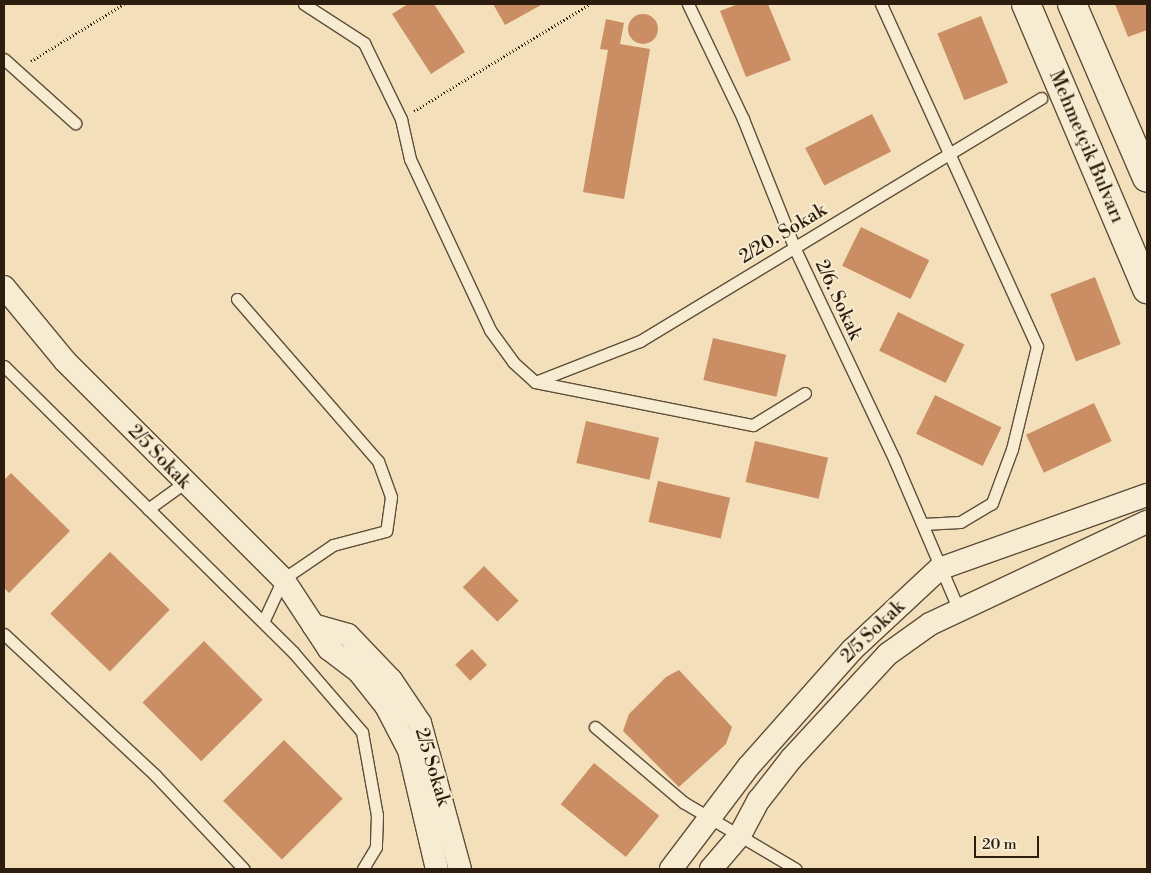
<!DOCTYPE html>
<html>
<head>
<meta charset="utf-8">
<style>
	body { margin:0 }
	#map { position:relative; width:1151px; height:873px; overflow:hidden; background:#f3e0ba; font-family:"Libre Bodoni",serif }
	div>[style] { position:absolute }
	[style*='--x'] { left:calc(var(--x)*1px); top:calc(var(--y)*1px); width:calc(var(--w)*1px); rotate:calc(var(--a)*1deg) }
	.building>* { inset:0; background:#cb8d63; transform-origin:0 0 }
	.round { border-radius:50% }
	.path>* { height:3px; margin-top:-1.5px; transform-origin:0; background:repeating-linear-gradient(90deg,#2c1d0e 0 1px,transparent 0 3.5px) }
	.roads { filter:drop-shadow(1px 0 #5e4e39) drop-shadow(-1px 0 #5e4e39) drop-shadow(0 1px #5e4e39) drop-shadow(0 -1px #5e4e39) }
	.lane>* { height:11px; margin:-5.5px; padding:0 5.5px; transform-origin:5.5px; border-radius:5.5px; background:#f7ebd2 }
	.street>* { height:22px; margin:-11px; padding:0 11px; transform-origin:11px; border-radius:11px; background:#f7ebd2 }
	.secondary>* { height:28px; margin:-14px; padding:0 14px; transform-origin:14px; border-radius:14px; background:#f7ebd2 }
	span { translate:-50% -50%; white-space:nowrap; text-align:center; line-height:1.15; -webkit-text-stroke:4px #f7ebd2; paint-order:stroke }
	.street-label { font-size:19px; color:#2c1d0e }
	.frame { position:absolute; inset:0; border:5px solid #2c1d0e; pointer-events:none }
	.scale { position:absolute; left:974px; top:836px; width:65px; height:22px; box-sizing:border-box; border:2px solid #2c1d0e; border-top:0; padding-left:6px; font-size:15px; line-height:18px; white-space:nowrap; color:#2c1d0e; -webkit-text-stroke:4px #f7ebd2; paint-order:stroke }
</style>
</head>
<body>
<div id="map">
	<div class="building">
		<div style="clip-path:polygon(408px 4px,434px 4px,465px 52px,431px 74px,392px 14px)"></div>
		<div style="clip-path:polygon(493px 4px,543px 4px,505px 25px)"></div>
		<div style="clip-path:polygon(738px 4px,768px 4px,791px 60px,746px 77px,720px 11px)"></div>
		<div style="clip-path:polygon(1115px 4px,1147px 4px,1147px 30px,1128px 37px)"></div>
		<div class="round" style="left:628px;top:14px;width:30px;height:30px"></div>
		<div style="left:981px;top:16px;width:72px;height:47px;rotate:68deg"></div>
		<div style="clip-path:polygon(606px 19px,624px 23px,620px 44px,650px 49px,624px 199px,583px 192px,608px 50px,600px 49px)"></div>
		<div style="left:872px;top:114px;width:42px;height:75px;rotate:63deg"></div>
		<div style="left:861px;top:227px;width:76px;height:43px;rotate:26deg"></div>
		<div style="left:1095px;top:277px;width:72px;height:48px;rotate:69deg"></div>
		<div style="left:898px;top:312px;width:74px;height:43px;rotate:26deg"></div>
		<div style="left:713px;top:338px;width:75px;height:43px;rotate:13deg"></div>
		<div style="left:935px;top:395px;width:74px;height:43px;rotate:26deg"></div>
		<div style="left:1094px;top:403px;width:42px;height:75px;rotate:65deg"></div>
		<div style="left:586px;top:421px;width:75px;height:43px;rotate:13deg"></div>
		<div style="left:755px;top:441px;width:75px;height:42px;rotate:13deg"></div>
		<div style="clip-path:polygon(11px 473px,70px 531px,9px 593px,4px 588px,4px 480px)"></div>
		<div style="left:658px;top:481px;width:74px;height:42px;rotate:13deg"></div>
		<div style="left:110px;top:552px;width:83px;height:86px;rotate:44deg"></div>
		<div style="left:484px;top:566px;width:49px;height:30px;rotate:45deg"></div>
		<div style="left:204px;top:641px;width:83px;height:87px;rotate:45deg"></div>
		<div style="left:472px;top:649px;width:22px;height:23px;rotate:47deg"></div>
		<div style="clip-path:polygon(679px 670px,732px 727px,726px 744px,679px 787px,623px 731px,629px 714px,666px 677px)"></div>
		<div style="left:284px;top:740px;width:83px;height:86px;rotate:45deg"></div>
		<div style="left:594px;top:763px;width:84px;height:53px;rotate:39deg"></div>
	</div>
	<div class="path">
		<div style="--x:31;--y:61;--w:109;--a:-31.5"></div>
		<div style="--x:414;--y:111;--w:206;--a:-31.3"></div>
	</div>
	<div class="roads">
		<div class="lane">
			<div style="--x:304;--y:4;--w:72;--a:33"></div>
			<div style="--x:364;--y:43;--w:85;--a:64"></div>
			<div style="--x:401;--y:119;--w:41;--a:77.3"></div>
			<div style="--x:410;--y:159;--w:189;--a:64.9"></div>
			<div style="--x:490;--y:330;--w:39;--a:54"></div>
			<div style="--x:513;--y:362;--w:30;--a:42"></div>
			<div style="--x:535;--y:382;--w:222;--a:11.2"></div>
			<div style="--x:753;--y:425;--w:61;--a:-31.6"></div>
			<div style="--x:688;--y:4;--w:127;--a:64.4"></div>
			<div style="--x:743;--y:119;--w:140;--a:68.2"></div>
			<div style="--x:795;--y:249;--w:234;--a:64.7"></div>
			<div style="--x:895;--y:461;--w:162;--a:66.8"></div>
			<div style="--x:881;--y:4;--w:376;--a:65.5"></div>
			<div style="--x:1037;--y:346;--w:106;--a:103.6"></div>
			<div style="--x:1012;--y:449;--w:58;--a:110.3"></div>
			<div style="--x:992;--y:503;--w:37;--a:149"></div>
			<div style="--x:960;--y:522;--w:37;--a:177"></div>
			<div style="--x:4;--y:59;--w:96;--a:42"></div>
			<div style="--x:237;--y:299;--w:215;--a:49"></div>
			<div style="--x:378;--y:461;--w:38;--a:70"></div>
			<div style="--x:391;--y:497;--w:34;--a:98"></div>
			<div style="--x:386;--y:531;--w:55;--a:165.2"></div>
			<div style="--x:333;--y:545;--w:60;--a:145.8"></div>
			<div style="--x:283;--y:579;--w:47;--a:114.9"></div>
			<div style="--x:4;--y:366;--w:407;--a:44.7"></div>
			<div style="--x:293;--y:652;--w:106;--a:49.2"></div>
			<div style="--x:362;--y:732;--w:84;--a:79.8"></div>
			<div style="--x:377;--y:815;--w:32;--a:92"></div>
			<div style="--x:376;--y:847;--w:26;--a:121"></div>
			<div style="--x:535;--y:382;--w:113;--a:-21.3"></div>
			<div style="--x:640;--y:341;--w:469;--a:-31.2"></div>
			<div style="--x:148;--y:509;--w:44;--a:-35.8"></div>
			<div style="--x:4;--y:634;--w:207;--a:43"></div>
			<div style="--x:155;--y:775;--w:129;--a:46.6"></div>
			<div style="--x:595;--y:727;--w:116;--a:40.4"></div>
			<div style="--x:683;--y:802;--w:131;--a:30.7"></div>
		</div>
		<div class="street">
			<div style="--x:4;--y:287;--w:96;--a:50.5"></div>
			<div style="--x:65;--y:361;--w:308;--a:45"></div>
			<div style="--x:283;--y:579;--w:84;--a:56.7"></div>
			<div style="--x:329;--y:649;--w:38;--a:37"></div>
			<div style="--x:359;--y:672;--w:43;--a:51.5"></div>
			<div style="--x:386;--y:706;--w:50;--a:62.4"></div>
			<div style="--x:409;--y:750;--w:122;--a:76.8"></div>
			<div style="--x:313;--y:625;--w:36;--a:16"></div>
			<div style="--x:348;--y:635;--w:62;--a:46.3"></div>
			<div style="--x:391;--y:680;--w:52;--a:56"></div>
			<div style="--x:420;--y:723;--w:151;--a:74.7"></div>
			<div style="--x:671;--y:869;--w:129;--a:-52.9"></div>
			<div style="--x:749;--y:766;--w:155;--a:-48.4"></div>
			<div style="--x:852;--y:650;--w:119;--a:-43"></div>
			<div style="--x:939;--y:569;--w:221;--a:-19.6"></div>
			<div style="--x:711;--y:869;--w:45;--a:-49.5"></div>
			<div style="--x:740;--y:835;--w:40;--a:-62"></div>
			<div style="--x:759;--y:800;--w:52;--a:-52"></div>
			<div style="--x:791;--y:759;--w:143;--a:-47.3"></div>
			<div style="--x:888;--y:654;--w:52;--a:-35.5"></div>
			<div style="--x:930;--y:624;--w:240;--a:-25.2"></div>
		</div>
		<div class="secondary">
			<div style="--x:1026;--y:4;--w:310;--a:67"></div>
			<div style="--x:1072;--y:4;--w:189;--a:66.7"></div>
		</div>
	</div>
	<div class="street-label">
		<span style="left:1086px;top:147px;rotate:67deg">Mehmetçik Bulvarı</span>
		<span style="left:783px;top:234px;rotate:-31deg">2/20. Sokak</span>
		<span style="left:838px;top:300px;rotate:65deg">2/6. Sokak</span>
		<span style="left:159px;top:457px;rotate:46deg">2/5 Sokak</span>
		<span style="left:873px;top:632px;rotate:-44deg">2/5 Sokak</span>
		<span style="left:432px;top:767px;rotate:73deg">2/5 Sokak</span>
	</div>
	<div class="frame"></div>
	<div class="scale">20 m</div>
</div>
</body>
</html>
